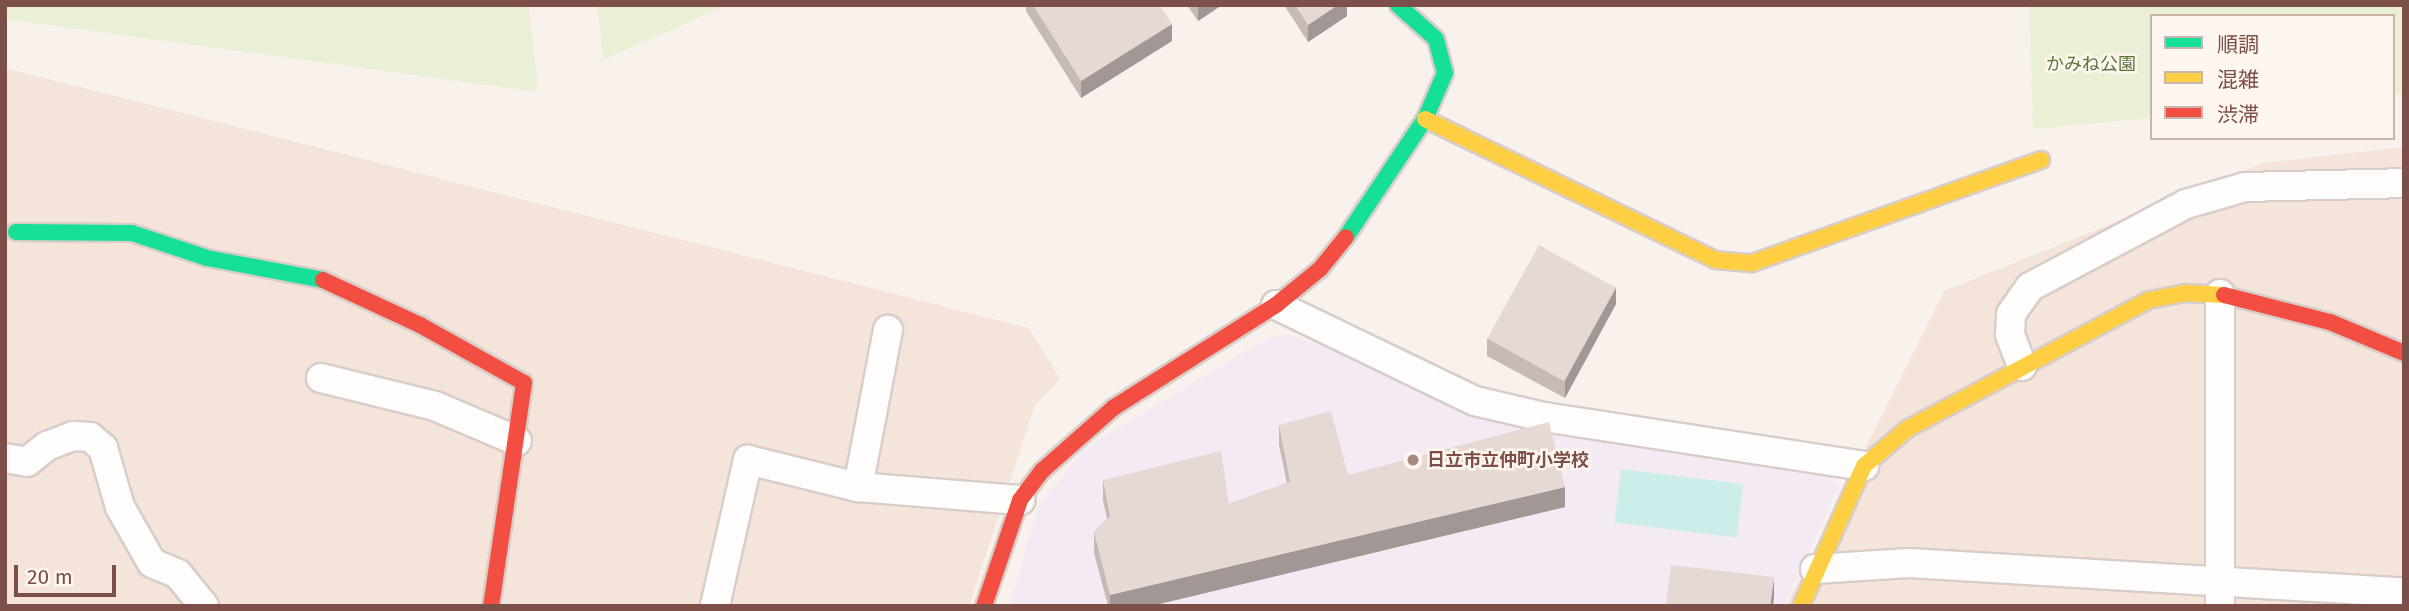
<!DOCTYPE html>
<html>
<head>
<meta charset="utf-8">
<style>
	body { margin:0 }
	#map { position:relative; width:2409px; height:611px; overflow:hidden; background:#f9f2ec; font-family:"Fira Sans","Noto Sans JP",sans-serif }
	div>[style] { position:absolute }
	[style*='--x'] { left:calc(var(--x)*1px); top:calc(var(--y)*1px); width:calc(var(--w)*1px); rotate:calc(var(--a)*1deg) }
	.residential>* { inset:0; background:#f4e4da }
	.education>* { inset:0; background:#f3eaf4 }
	.green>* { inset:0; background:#eaf0d5 }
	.water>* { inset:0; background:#ccede9; transform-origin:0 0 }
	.roads { filter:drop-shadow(2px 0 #d8cdc9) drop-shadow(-2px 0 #d8cdc9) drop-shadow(0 2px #d8cdc9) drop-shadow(0 -2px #d8cdc9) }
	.street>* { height:28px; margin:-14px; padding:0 14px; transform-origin:14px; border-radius:14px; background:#fefdfc }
	.fast>* { height:16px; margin:-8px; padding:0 8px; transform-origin:8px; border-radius:8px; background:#16e098 }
	.slow>* { height:16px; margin:-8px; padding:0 8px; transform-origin:8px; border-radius:8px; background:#ffcf43 }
	.jam>* { height:16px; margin:-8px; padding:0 8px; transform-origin:8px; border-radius:8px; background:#f24e42 }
	.wall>* { inset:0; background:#c6bab5 }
	.shaded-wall>* { inset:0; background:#a19794 }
	.building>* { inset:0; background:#e6d8d3; transform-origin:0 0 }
	.dots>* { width:19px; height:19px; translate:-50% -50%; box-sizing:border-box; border:4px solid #fff6f0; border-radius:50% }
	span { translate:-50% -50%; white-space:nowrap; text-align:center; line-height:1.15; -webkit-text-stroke:5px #fff6f0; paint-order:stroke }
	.park-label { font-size:18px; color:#577739 }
	.poi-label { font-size:18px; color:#7c5048; font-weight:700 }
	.left { translate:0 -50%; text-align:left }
	.frame { position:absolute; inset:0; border:7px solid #7c5048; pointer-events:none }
	.legend { position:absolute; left:2150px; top:14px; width:245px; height:126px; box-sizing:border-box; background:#fff6f0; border:2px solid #cbb4ad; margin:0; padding:9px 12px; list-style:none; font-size:21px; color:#7c5048 }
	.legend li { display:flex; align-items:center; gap:14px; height:35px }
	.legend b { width:35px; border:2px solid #cbb4ad }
	.scale { position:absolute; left:14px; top:565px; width:102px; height:32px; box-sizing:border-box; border:4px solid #7c5048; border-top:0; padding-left:9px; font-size:21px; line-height:24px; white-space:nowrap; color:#7c5048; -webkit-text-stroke:5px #fff6f0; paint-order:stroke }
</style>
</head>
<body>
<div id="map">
	<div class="residential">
		<div style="clip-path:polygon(5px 68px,1029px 328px,1060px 379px,1035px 405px,969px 606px,5px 606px)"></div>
		<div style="clip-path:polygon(2404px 147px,2404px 606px,1786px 606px,1944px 291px,2263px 163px)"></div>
	</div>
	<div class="education">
		<div style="clip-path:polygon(1286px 335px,1334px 349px,1462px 411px,1509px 425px,1827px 471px,1839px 487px,1784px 606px,1010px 606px,1037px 509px,1082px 450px,1266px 339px)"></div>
	</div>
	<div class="green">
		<div style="clip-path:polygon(5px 5px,529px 5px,538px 92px,5px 19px)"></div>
		<div style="clip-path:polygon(597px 5px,728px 5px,603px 60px)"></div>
		<div style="clip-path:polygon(2029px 5px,2404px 5px,2404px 94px,2393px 95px,2393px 16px,2152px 16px,2152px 118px,2033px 129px)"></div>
	</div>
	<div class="water">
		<div style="left:1621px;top:469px;width:123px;height:54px;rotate:7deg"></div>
	</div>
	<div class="roads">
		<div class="street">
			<div style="--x:1276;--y:305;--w:221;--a:25.8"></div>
			<div style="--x:1475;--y:401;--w:71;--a:13.1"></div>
			<div style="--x:1544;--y:417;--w:324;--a:8.7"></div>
			<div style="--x:2022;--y:366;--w:34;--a:-111"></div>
			<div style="--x:2010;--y:334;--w:20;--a:-87"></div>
			<div style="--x:2011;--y:314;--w:33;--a:-55"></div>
			<div style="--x:2030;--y:287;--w:177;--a:-28"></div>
			<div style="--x:2186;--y:204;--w:61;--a:-16.1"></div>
			<div style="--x:2245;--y:187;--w:159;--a:-1.4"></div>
			<div style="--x:321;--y:378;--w:117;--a:13.8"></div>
			<div style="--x:435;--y:406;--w:89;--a:23.1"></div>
			<div style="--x:5;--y:458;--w:22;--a:10"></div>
			<div style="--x:27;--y:462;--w:26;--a:-39"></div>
			<div style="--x:47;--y:446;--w:28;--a:-21"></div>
			<div style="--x:73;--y:436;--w:17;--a:3"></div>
			<div style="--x:90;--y:437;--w:17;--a:40"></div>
			<div style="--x:103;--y:448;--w:61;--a:73.9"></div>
			<div style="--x:120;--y:507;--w:64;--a:60.3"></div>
			<div style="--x:152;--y:563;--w:28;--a:23"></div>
			<div style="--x:178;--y:574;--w:41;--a:50.9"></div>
			<div style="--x:858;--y:487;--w:163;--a:4.6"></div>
			<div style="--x:1815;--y:569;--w:94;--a:-3.7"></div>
			<div style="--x:1909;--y:563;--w:496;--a:3.4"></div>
			<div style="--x:715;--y:606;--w:150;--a:-77.3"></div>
			<div style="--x:748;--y:460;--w:113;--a:13.8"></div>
			<div style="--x:858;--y:487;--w:160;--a:-79.2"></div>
			<div style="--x:2220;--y:606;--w:312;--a:-90"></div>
		</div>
		<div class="fast">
			<div style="--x:16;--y:232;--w:116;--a:0.5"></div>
			<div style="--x:132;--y:233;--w:79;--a:18.4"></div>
			<div style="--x:207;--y:258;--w:118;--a:10.7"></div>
			<div style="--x:1346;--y:237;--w:142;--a:-56.2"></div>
			<div style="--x:1425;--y:119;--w:50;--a:-66.5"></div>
			<div style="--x:1445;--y:73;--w:35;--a:-105"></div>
			<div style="--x:1436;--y:39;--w:51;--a:-138.2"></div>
		</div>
		<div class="slow">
			<div style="--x:1425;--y:119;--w:322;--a:25.9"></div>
			<div style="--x:1715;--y:260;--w:37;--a:5"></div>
			<div style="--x:1752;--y:263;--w:307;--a:-19.6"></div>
			<div style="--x:1801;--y:606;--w:154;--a:-65.8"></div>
			<div style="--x:1864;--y:466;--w:57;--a:-40.7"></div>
			<div style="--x:1907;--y:429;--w:274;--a:-28.1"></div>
			<div style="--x:2149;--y:300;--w:38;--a:-11"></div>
			<div style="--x:2186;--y:293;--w:38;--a:3"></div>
		</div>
		<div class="jam">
			<div style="--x:323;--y:280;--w:107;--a:24.9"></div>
			<div style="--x:420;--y:325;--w:119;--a:29.1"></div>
			<div style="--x:524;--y:383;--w:225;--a:98.4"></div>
			<div style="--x:2224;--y:295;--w:109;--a:14.3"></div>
			<div style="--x:2330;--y:322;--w:80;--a:22.7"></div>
			<div style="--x:984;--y:606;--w:112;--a:-71.2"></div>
			<div style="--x:1020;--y:500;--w:38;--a:-53"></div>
			<div style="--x:1043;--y:470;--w:94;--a:-41.5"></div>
			<div style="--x:1113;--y:408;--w:193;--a:-32.3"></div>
			<div style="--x:1276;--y:305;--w:57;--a:-39.3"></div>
			<div style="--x:1320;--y:269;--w:41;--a:-50.9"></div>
		</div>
	</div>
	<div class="wall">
		<div style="clip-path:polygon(1026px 5px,1160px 5px,1172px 41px,1081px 98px,1026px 11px)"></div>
		<div style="clip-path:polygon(1187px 5px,1222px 5px,1198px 21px)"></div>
		<div style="clip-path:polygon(1284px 5px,1347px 5px,1347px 16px,1308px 42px)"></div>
		<div style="clip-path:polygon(1616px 304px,1565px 398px,1487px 356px,1487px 339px)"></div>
		<div style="clip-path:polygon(1279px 425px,1348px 475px,1565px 507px,1151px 606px,1108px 606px,1094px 553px,1094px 532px,1107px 519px,1103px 500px,1103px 480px,1229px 504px,1287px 483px,1279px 445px)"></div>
	</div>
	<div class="shaded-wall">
		<div style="clip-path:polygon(1198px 5px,1222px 5px,1198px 21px)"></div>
		<div style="clip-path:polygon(1338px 5px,1347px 5px,1347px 16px,1308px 42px,1308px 25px)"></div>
		<div style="clip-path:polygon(1172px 24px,1172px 41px,1081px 98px,1081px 81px)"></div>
		<div style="clip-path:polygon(1616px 287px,1616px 304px,1565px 398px,1565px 381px)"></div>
		<div style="clip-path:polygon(1565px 487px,1565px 507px,1151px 606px,1110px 606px,1110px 595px)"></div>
		<div style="clip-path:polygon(1774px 577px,1774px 598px,1773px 606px,1770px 606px)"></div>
	</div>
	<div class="building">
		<div style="clip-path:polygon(1033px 5px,1160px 5px,1172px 24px,1081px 81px)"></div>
		<div style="clip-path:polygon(1295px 5px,1338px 5px,1308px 25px)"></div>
		<div style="left:1539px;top:245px;width:88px;height:107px;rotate:29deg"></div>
		<div style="clip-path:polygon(1331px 411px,1348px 475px,1549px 422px,1565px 487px,1110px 595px,1094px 532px,1110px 516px,1103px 480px,1221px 451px,1229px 504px,1290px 482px,1279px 425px)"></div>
		<div style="clip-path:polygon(1671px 565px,1774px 577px,1770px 606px,1666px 606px)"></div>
	</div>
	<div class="dots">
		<div style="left:1413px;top:460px;background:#a88981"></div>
	</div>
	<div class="park-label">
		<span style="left:2091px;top:64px">かみね公園</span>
	</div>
	<div class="poi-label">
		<span class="left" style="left:1427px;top:460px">日立市立仲町小学校</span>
	</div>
	<div class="frame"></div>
	<ul class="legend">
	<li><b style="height:9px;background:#16e098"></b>順調</li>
	<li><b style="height:9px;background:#ffcf43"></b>混雑</li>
	<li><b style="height:9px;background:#f24e42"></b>渋滞</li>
	</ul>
	<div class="scale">20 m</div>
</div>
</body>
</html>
